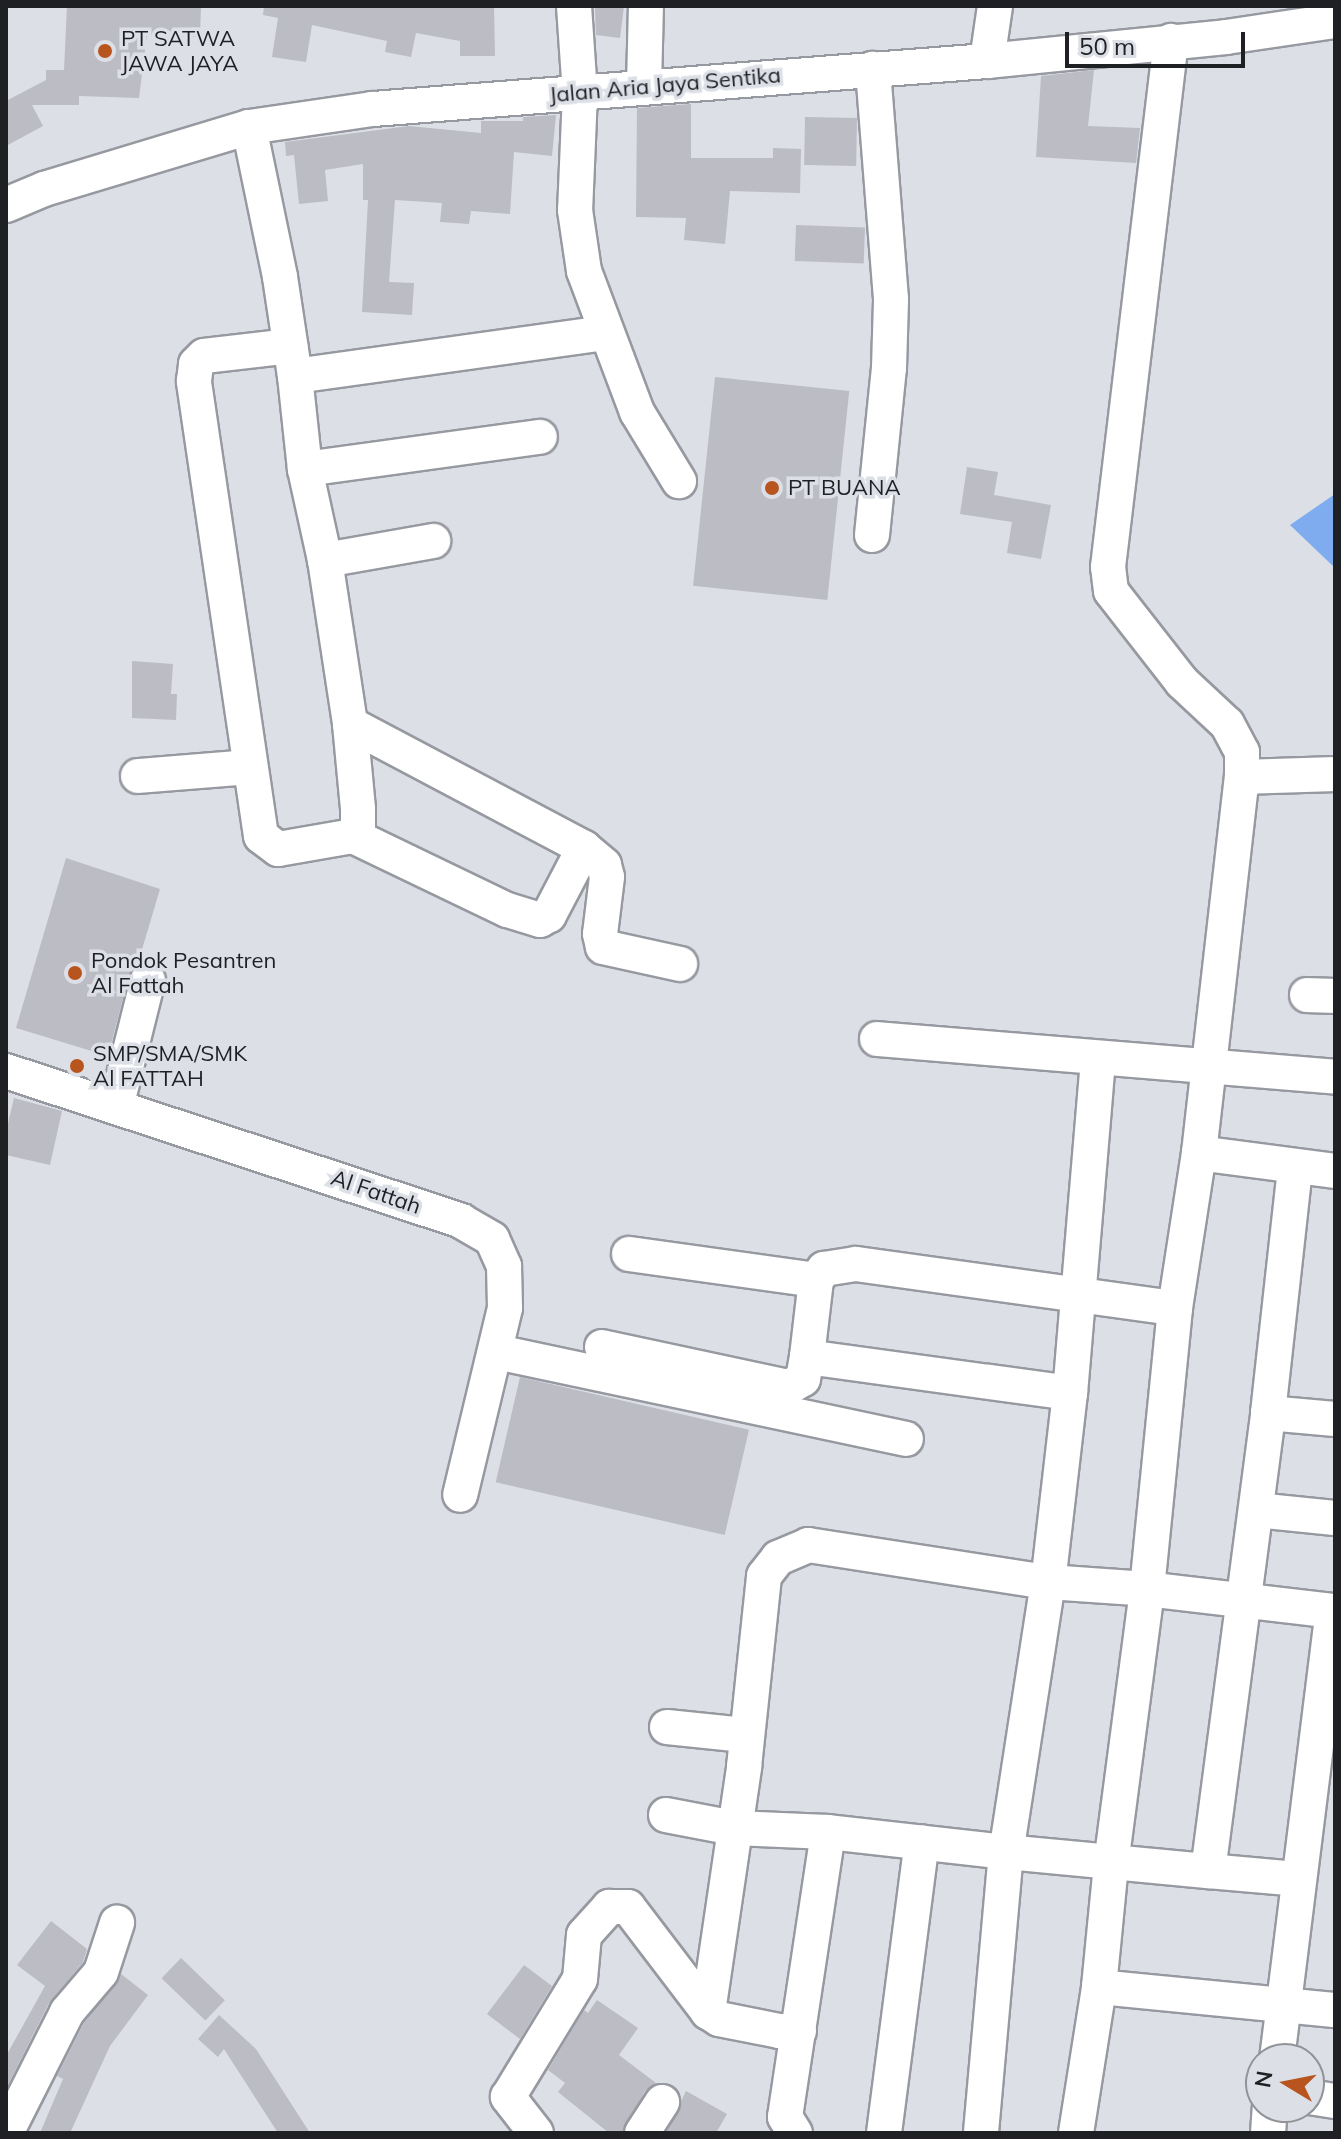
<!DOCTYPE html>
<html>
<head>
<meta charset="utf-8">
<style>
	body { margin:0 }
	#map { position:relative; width:1341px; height:2139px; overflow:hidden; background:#dddfe7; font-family:Mulish,sans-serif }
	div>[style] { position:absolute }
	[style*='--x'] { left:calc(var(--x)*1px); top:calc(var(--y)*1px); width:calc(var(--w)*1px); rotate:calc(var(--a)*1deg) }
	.water>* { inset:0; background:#7facee }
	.building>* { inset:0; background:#bbbcc4; transform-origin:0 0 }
	.roads { filter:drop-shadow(2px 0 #9799a0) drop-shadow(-2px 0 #9799a0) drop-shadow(0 2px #9799a0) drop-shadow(0 -2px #9799a0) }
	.minor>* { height:34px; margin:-17px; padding:0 17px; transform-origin:17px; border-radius:17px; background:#fff }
	.dots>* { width:22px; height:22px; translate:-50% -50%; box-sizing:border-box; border:4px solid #dddfe7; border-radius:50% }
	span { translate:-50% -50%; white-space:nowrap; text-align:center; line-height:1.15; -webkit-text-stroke:7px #dddfe7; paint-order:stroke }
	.poi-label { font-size:22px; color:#1f2023 }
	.left { translate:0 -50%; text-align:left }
	.street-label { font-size:22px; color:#1f2023 }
	.frame { position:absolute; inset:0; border:8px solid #1f2023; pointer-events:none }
	.north { position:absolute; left:1245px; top:2043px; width:80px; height:80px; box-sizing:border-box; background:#dddfe7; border:2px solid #919399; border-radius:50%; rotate:280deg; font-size:22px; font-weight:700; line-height:32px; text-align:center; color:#1f2023 }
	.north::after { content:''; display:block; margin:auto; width:28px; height:36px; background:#b8551f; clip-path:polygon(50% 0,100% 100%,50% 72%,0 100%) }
	.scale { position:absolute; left:1065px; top:32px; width:180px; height:36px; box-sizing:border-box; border:4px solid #1f2023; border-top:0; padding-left:10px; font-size:24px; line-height:28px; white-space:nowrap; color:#1f2023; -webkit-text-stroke:6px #dddfe7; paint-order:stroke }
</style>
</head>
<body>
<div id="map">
	<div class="water">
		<div style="clip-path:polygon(1335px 494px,1335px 568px,1290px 525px)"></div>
	</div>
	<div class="building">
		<div style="clip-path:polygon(67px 6px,201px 6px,200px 37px,147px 35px,139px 98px,79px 96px,79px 105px,32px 105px,43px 126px,6px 146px,6px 101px,46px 80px,46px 70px,64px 70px)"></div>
		<div style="clip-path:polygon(264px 6px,494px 6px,495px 56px,460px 56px,460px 41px,416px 33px,411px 57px,385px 52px,387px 41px,312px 25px,306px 62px,272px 57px,278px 18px,263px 15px)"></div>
		<div style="clip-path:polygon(595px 6px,624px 6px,620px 38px,596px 35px)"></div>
		<div style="clip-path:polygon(1094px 70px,1088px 126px,1140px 128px,1136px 163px,1036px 157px,1041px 76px)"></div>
		<div style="clip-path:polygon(691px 104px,691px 158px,773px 158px,773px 148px,801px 149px,800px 193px,730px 191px,725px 244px,684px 240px,686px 218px,636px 217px,637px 108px)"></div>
		<div style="clip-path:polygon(556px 115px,552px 156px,514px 152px,510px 214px,471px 211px,469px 224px,440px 222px,442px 203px,395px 200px,389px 282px,414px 283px,412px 315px,362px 312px,368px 200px,363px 200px,363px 164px,325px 170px,328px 201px,299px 204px,294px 155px,286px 156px,285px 142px,409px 126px,481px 133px,481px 121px,523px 121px,523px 117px)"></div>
		<div style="left:805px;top:117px;width:52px;height:48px;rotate:1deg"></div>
		<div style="left:796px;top:225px;width:69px;height:36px;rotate:2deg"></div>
		<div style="left:715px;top:377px;width:135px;height:210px;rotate:6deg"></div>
		<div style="clip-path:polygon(967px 467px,998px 472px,994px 495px,1051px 505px,1041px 559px,1007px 553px,1012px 522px,960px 514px)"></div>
		<div style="clip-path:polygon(132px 661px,173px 664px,171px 694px,177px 694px,176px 720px,132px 718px)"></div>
		<div style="clip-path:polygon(66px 858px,160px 889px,138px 963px,129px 975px,108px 1056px,16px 1028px)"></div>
		<div style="clip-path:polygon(14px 1098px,62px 1111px,50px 1165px,6px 1155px,6px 1132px)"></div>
		<div style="left:520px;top:1377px;width:235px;height:108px;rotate:13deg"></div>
		<div style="clip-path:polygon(51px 1921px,87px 1949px,83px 1962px,49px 2003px,6px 2089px,6px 2056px,45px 1986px,17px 1965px)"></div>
		<div style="left:181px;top:1958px;width:61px;height:28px;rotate:44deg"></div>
		<div style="clip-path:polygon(524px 1965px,552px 1986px,520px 2039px,487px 2014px)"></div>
		<div style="clip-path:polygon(121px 1974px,148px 1995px,110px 2046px,70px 2133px,40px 2133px,63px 2079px,57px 2076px,84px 2023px)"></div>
		<div style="clip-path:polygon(597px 2000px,638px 2028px,619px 2055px,656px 2083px,645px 2091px,622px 2133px,609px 2133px,558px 2092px,565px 2083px,548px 2070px,584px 2010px,588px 2013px)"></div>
		<div style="clip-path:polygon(219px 2015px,256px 2049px,310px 2133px,278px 2133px,224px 2049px,218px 2057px,198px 2039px)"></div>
		<div style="clip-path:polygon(686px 2091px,727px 2114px,716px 2133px,666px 2133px)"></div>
	</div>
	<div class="roads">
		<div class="minor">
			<div style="--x:574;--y:6;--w:87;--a:86.1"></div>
			<div style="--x:580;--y:93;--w:117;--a:92.4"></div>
			<div style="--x:575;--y:210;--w:62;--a:81.6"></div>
			<div style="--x:584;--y:271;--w:151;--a:69.4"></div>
			<div style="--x:637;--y:412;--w:81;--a:58.7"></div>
			<div style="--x:987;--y:61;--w:56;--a:-81.7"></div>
			<div style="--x:644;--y:86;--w:80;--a:-88.6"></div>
			<div style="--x:249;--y:127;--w:153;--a:78.3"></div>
			<div style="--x:280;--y:277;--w:100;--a:81.4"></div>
			<div style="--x:295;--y:376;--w:94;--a:83.9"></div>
			<div style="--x:305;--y:469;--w:93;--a:77.6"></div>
			<div style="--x:325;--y:560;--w:166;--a:81.3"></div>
			<div style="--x:350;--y:724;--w:85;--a:84.6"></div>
			<div style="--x:358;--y:809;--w:17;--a:90"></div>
			<div style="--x:358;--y:826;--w:11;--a:117"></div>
			<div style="--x:353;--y:836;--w:76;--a:170.2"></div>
			<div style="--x:278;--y:849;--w:21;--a:-143"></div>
			<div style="--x:261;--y:836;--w:460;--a:-98.4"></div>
			<div style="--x:194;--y:381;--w:17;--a:-83"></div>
			<div style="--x:196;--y:364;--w:11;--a:-45"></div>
			<div style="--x:204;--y:356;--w:87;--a:-6.6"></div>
			<div style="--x:6;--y:205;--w:41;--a:-22.8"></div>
			<div style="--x:44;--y:189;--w:214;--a:-16.8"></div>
			<div style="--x:249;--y:127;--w:125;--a:-8.3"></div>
			<div style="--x:373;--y:109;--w:616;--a:-4.47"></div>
			<div style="--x:987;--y:61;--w:240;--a:-5.7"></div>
			<div style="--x:1226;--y:37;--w:110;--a:-8.4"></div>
			<div style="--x:295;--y:376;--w:313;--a:-7.9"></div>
			<div style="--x:305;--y:469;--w:237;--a:-7.8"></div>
			<div style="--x:872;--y:535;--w:168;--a:-84.2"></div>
			<div style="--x:889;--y:368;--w:69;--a:-88.3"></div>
			<div style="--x:891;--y:299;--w:231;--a:-94.5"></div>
			<div style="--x:325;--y:560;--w:110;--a:-10"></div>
			<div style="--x:350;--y:724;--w:265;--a:27.9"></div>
			<div style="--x:584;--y:848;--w:76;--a:117.6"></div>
			<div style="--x:549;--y:915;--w:10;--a:151"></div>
			<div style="--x:540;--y:920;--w:34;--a:-163"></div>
			<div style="--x:507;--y:910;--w:171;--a:-154.3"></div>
			<div style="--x:138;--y:776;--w:111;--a:-4.6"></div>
			<div style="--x:1242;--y:777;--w:93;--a:-1.8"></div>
			<div style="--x:584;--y:848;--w:26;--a:40"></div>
			<div style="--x:604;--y:865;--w:12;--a:76"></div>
			<div style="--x:607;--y:877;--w:57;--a:97"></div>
			<div style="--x:600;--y:934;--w:13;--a:77"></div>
			<div style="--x:603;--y:947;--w:79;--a:12.4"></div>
			<div style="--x:1307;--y:995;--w:28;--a:2"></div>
			<div style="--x:877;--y:1039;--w:460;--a:4.7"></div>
			<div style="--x:1098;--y:1060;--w:334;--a:94.8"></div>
			<div style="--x:1070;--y:1393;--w:190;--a:96.6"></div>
			<div style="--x:1048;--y:1582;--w:273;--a:98.8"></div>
			<div style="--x:1006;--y:1852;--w:203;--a:5.4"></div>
			<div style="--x:1208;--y:1871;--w:462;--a:-82.5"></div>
			<div style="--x:1268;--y:1413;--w:247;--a:-83.7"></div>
			<div style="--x:6;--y:1071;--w:479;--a:18.2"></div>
			<div style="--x:461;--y:1221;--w:36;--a:30"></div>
			<div style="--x:492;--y:1239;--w:30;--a:66"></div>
			<div style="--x:504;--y:1266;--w:42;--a:88.6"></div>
			<div style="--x:505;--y:1308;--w:192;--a:103.5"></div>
			<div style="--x:116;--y:1107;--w:131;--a:-75.9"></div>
			<div style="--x:1199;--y:1153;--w:137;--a:7.5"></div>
			<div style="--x:629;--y:1254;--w:189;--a:7.9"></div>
			<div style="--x:816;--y:1280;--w:78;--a:96.7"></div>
			<div style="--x:807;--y:1357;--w:265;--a:7.8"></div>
			<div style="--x:816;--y:1280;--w:14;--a:-54"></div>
			<div style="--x:824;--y:1269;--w:32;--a:-9"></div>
			<div style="--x:856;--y:1264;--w:322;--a:7.9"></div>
			<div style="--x:602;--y:1347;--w:191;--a:12.1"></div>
			<div style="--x:789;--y:1387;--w:16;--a:-30"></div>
			<div style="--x:803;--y:1379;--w:22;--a:-80"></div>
			<div style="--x:497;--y:1352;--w:418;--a:12"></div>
			<div style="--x:1268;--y:1413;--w:67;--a:5.1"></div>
			<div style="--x:1256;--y:1510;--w:79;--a:5.8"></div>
			<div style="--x:667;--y:1727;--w:78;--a:5.9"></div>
			<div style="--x:666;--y:1815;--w:69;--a:10.8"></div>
			<div style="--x:734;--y:1828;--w:94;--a:2.4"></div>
			<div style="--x:828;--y:1832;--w:179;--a:6.4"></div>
			<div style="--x:1006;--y:1852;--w:282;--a:95.1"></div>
			<div style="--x:1208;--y:1871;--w:89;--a:5.1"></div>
			<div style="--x:1099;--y:1987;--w:237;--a:5.6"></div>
			<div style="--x:708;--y:2012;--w:248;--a:-81.6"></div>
			<div style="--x:744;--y:1767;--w:192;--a:-84"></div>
			<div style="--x:764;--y:1576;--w:23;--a:-52"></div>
			<div style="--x:778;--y:1558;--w:33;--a:-23"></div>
			<div style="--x:808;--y:1545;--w:243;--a:8.8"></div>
			<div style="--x:1048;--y:1582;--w:99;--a:4"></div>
			<div style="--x:1147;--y:1589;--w:189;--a:6.7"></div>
			<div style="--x:1277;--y:2059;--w:451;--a:-82.9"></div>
			<div style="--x:1309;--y:2097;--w:26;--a:9"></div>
			<div style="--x:6;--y:2133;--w:136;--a:-63.2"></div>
			<div style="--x:67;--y:2012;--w:52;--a:-49.6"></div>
			<div style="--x:101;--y:1972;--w:52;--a:-71.9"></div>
			<div style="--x:536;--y:2133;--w:46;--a:-127.9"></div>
			<div style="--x:508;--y:2097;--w:138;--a:-58.6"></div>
			<div style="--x:580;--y:1979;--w:44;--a:-84.8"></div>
			<div style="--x:584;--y:1935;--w:38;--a:-48"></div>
			<div style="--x:609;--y:1907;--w:19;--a:0"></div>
			<div style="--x:628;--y:1907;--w:132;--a:52.7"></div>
			<div style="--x:708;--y:2012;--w:13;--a:32"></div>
			<div style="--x:719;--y:2019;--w:61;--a:11.3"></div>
			<div style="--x:779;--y:2031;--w:20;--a:0"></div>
			<div style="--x:642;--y:2133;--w:37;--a:-57"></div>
			<div style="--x:795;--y:2133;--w:19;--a:-122"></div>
			<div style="--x:785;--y:2117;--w:288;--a:-81.4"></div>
			<div style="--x:884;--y:2133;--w:293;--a:-82.6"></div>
			<div style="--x:1076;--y:2133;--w:148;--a:-81"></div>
			<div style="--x:1099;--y:1987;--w:124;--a:-84.4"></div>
			<div style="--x:1111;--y:1864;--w:277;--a:-82.5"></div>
			<div style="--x:1147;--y:1589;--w:282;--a:-84.3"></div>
			<div style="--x:1175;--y:1308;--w:157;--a:-81.2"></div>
			<div style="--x:1199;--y:1153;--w:378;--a:-83.5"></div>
			<div style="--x:1242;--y:777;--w:25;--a:-90"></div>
			<div style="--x:1242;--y:752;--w:32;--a:-118"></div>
			<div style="--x:1227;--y:724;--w:62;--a:-137"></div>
			<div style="--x:1182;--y:682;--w:115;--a:-128"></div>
			<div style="--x:1111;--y:591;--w:24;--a:-97"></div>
			<div style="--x:1108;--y:567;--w:530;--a:-83.17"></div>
			<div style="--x:1268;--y:2133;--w:26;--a:-86"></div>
		</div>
	</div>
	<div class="dots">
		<div style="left:105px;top:51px;background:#b8551f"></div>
		<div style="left:772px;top:488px;background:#b8551f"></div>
		<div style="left:75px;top:973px;background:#b8551f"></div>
		<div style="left:77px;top:1066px;background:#b8551f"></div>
	</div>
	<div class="poi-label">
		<span class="left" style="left:121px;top:51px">PT SATWA<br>JAWA JAYA</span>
		<span class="left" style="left:788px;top:488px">PT BUANA</span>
		<span class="left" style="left:91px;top:973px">Pondok Pesantren<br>Al Fattah</span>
		<span class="left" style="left:93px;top:1066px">SMP/SMA/SMK<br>Al FATTAH</span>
	</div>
	<div class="street-label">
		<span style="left:665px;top:85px;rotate:-5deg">Jalan Aria Jaya Sentika</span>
		<span style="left:376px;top:1192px;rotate:19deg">Al Fattah</span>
	</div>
	<div class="frame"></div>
	<div class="north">N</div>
	<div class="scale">50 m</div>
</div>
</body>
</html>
